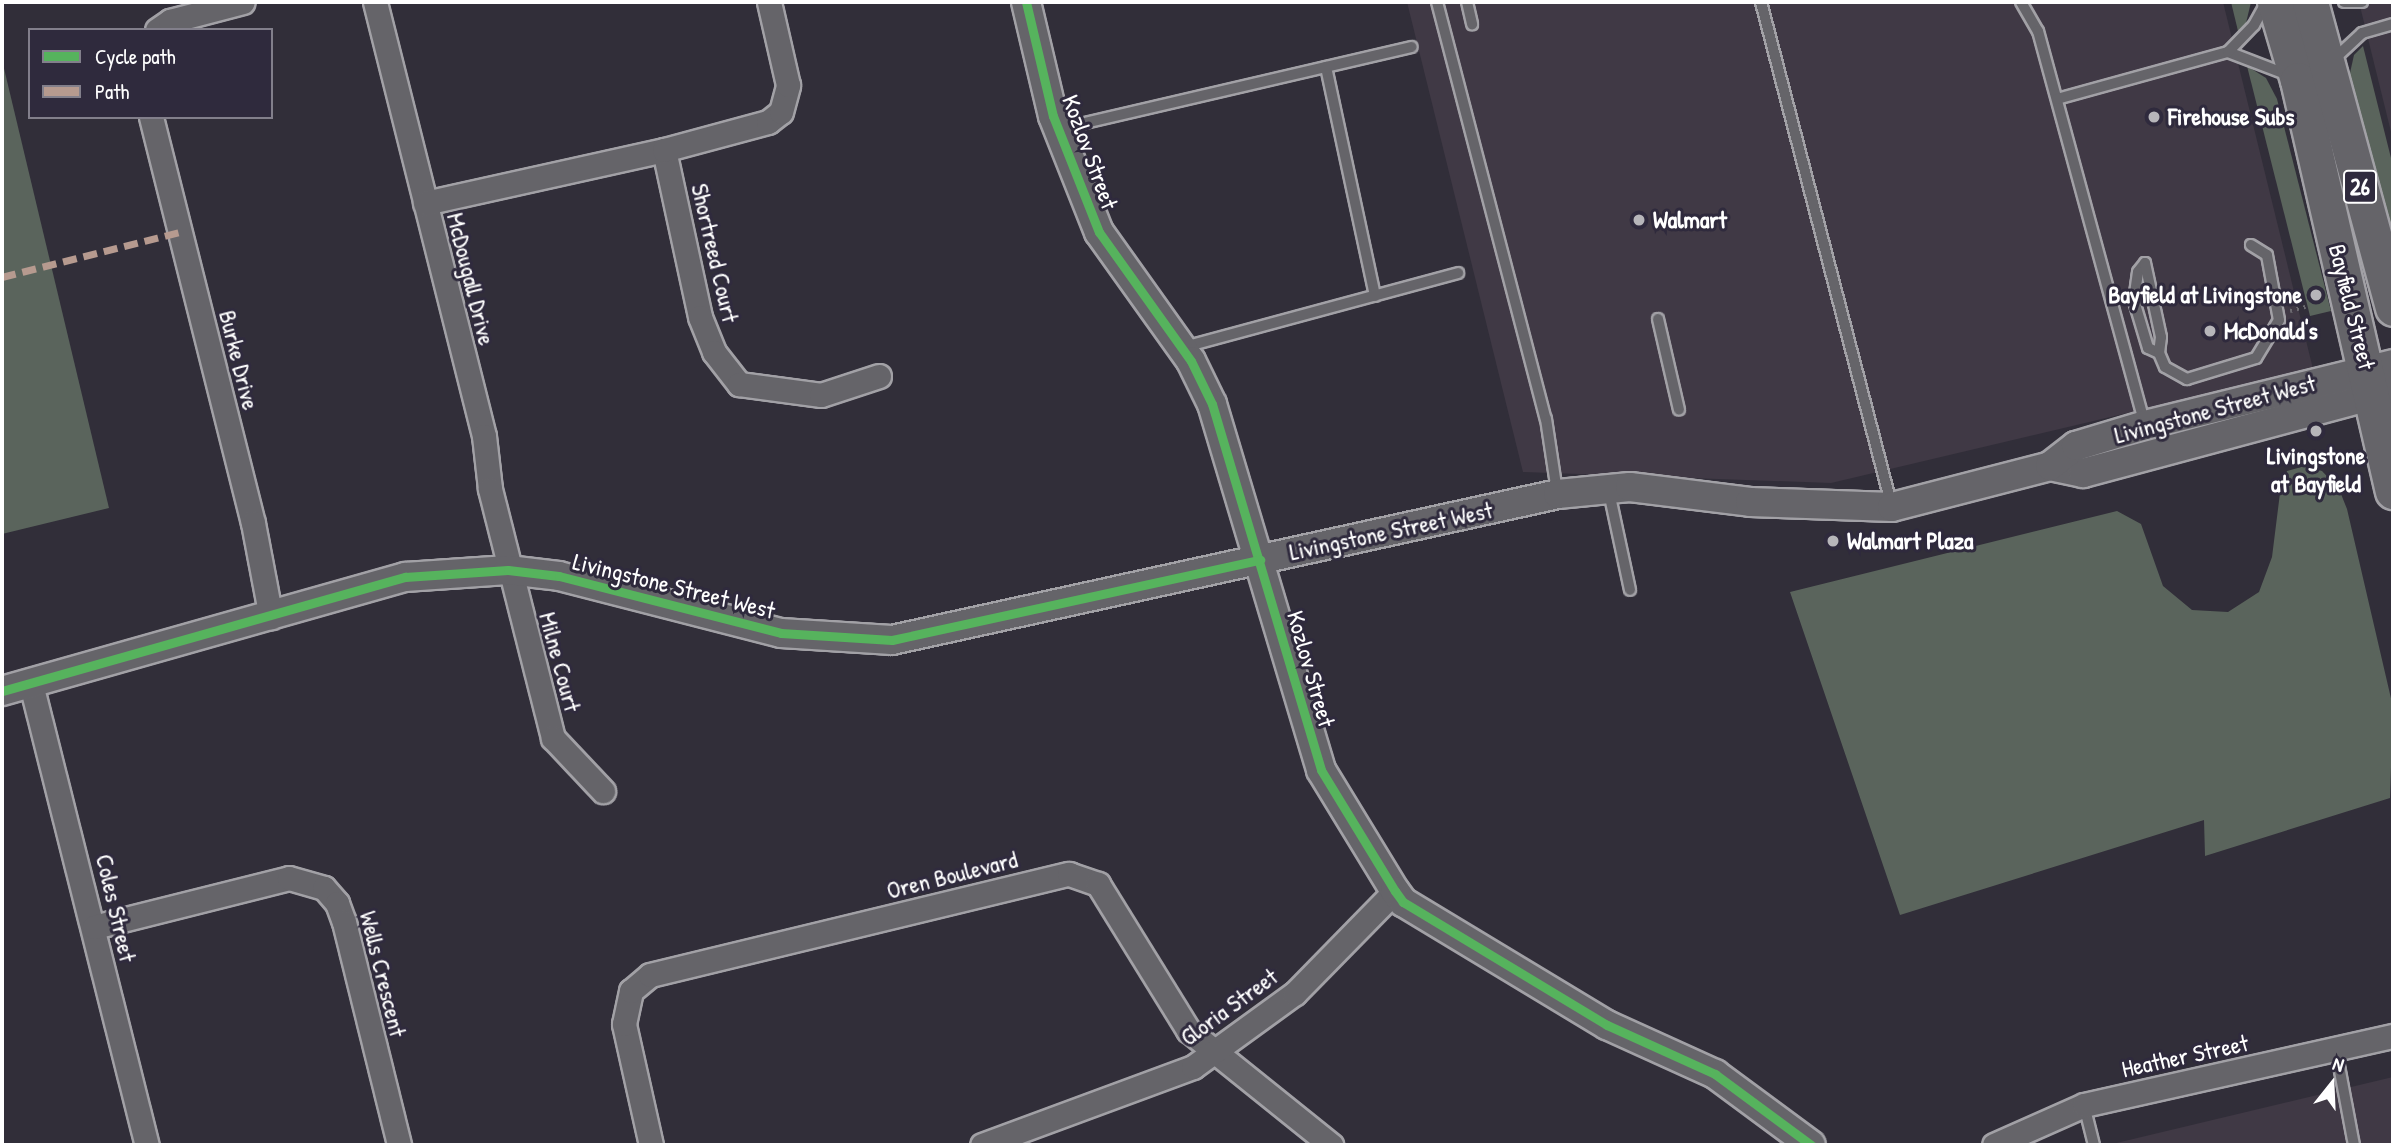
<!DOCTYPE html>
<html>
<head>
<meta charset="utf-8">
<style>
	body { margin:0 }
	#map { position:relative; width:2395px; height:1147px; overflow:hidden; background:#312e39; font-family:"Patrick Hand",sans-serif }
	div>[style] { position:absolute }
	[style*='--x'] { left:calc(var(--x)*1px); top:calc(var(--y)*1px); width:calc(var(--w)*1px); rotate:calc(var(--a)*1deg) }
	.built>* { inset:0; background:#403945 }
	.green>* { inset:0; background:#5a645c }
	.path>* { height:3.5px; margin-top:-1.75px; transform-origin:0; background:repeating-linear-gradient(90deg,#6d6b71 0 2px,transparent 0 7px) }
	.roads { filter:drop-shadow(2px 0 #a2a1a6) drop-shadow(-2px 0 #a2a1a6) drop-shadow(0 2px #a2a1a6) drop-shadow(0 -2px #a2a1a6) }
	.service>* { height:10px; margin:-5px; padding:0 5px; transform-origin:5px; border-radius:5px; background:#656469 }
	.minor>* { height:23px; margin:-11.5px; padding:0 11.5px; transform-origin:11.5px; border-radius:11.5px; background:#656469 }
	.tertiary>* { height:28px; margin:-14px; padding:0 14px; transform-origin:14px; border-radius:14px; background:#656469 }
	.primary>* { height:35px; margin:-17.5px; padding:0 17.5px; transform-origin:17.5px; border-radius:17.5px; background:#656469 }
	.quiet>* { height:7px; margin-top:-3.5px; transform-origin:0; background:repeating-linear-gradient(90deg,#b69a8f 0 14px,transparent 0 21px) }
	.cycleway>* { height:9px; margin:-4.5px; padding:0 4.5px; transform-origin:4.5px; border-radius:4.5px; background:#56b35d }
	.dots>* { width:19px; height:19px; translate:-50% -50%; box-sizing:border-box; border:4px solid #2f2a3d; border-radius:50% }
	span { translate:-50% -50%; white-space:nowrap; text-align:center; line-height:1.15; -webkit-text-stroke:6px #2f2a3d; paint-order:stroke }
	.shield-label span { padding:2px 5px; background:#2f2a3d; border:2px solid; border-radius:5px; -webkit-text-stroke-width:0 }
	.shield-label { font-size:23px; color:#fff; font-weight:700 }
	.poi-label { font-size:24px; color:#fff; font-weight:700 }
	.left { translate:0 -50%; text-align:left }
	.right { translate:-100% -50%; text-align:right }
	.street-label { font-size:24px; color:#fff }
	.frame { position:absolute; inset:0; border:4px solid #fff; pointer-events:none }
	.legend { position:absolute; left:28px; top:28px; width:245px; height:91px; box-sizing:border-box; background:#2f2a3d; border:2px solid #827f8b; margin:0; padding:9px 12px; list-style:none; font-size:21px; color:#fff }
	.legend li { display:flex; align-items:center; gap:14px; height:35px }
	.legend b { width:35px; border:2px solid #827f8b }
	.north { position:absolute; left:2297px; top:1049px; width:70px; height:70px; -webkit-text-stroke:5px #2f2a3d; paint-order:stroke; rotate:18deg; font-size:19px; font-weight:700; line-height:28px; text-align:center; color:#fff }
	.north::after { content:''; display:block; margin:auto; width:24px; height:32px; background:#fff; clip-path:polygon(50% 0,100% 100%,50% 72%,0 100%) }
</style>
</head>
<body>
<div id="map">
	<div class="built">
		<div style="clip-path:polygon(1407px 2px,2223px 2px,2313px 369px,1831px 483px,1523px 472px)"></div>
		<div style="clip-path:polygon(2359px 2px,2393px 2px,2393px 140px)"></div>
		<div style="clip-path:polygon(2393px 1077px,2393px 1145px,2108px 1145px)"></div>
	</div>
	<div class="green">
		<div style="clip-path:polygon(2231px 2px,2251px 2px,2246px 23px,2238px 31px)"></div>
		<div style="clip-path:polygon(2363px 46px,2393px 166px,2393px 242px,2348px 82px,2354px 55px)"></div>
		<div style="clip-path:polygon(2px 60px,109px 508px,2px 534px)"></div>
		<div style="clip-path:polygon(2247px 66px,2266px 78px,2277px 99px,2331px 311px,2310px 316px)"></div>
		<div style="clip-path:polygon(2305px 466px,2322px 471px,2339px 489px,2347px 509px,2393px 707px,2390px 798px,2205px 856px,2204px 820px,1900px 915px,1790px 592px,2117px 511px,2141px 524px,2163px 586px,2192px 610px,2228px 612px,2259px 592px,2272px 557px,2281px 485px,2287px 471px)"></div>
	</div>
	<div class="path">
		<div style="--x:2290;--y:311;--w:16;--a:-15"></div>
	</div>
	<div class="roads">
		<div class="service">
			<div style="--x:1437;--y:2;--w:431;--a:75.4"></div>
			<div style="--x:1546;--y:419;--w:74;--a:81.4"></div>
			<div style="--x:1467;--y:2;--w:23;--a:77"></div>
			<div style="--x:1761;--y:2;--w:522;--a:75.46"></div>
			<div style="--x:2021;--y:2;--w:34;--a:60"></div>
			<div style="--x:2038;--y:31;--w:408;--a:74.8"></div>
			<div style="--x:2344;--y:2;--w:18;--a:0"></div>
			<div style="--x:2228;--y:52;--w:64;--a:21"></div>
			<div style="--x:2332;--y:61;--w:41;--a:-43"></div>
			<div style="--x:2362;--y:33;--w:32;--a:-16"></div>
			<div style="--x:1326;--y:67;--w:234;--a:77.9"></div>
			<div style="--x:2057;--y:99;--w:177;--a:-15.4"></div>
			<div style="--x:2228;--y:52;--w:37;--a:-46"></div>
			<div style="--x:2254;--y:25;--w:26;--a:-61"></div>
			<div style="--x:1059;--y:129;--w:362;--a:-13.1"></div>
			<div style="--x:2145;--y:263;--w:11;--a:128"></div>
			<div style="--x:2138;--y:272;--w:29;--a:98"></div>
			<div style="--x:2134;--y:301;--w:49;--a:73.4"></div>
			<div style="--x:2148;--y:348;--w:12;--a:24"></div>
			<div style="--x:2159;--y:353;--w:15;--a:67"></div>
			<div style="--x:2165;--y:367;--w:25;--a:29"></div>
			<div style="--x:2187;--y:379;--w:72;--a:-16.9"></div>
			<div style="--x:2256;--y:358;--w:44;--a:-58.8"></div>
			<div style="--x:2279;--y:320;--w:66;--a:-100.5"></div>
			<div style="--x:2267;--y:255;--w:19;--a:-148"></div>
			<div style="--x:2145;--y:263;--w:76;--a:77.8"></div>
			<div style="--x:2161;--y:337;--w:16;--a:97"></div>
			<div style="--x:1658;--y:319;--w:93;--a:77"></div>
			<div style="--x:1184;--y:347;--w:284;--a:-15.1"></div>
			<div style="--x:1609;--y:492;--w:100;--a:77.9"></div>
			<div style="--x:2336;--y:1050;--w:97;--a:79.3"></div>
			<div style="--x:2084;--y:1105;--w:41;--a:76"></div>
		</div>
		<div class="minor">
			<div style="--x:375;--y:2;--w:447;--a:75.9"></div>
			<div style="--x:484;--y:436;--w:53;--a:83.5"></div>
			<div style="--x:490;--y:489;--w:257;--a:75.8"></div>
			<div style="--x:553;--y:738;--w:73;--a:46.7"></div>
			<div style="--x:157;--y:30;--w:16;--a:-35"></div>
			<div style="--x:170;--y:21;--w:75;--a:-14.6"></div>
			<div style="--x:151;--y:117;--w:419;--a:75.9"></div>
			<div style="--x:253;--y:523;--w:96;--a:79.2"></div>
			<div style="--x:664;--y:150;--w:171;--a:77.8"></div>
			<div style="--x:700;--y:317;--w:38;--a:68"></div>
			<div style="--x:714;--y:352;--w:41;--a:52"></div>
			<div style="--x:739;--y:384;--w:83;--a:7.6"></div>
			<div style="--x:821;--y:395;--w:61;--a:-18.1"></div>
			<div style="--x:425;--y:203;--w:245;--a:-12.5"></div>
			<div style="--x:664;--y:150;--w:108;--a:-15.1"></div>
			<div style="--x:768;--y:122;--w:16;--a:-38"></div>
			<div style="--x:781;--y:112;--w:28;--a:-75"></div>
			<div style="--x:788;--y:85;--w:85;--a:-102.9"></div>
			<div style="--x:31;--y:684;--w:475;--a:75.9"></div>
			<div style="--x:94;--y:927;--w:201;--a:-14.1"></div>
			<div style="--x:289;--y:878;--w:36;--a:16"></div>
			<div style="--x:324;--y:888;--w:20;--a:49"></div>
			<div style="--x:337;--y:903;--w:20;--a:70"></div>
			<div style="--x:344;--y:922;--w:230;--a:76.1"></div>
			<div style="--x:651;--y:1145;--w:124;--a:-102.6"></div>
			<div style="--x:624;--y:1024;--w:34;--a:-78"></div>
			<div style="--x:631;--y:991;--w:25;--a:-40"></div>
			<div style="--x:650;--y:975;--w:431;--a:-13.6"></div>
			<div style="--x:1069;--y:874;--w:31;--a:19"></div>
			<div style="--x:1098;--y:884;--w:172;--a:58.3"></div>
			<div style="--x:1188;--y:1030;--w:184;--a:38.8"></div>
			<div style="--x:982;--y:1145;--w:225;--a:-20.3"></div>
			<div style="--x:1193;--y:1067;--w:126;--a:-36"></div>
			<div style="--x:1295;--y:993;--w:143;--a:-45.6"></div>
			<div style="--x:1994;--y:1145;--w:98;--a:-24"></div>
			<div style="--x:2084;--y:1105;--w:317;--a:-12.6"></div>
		</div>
		<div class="tertiary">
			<div style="--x:1026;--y:2;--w:117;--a:76.7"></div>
			<div style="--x:1053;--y:116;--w:125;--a:68.4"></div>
			<div style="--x:1099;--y:232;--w:158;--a:54.5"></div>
			<div style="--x:1191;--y:361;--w:48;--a:64"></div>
			<div style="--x:1212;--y:404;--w:382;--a:73.4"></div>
			<div style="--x:1321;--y:770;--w:142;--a:58.6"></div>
			<div style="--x:1395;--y:891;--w:14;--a:54"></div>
			<div style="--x:1403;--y:902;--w:238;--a:31.1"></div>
			<div style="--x:1607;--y:1025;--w:119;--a:24.4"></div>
			<div style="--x:1715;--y:1074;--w:119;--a:36.5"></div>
			<div style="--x:2050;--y:466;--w:34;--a:12"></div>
			<div style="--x:2083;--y:473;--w:321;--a:-15"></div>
			<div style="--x:2;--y:691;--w:419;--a:-15.8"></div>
			<div style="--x:405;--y:577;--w:103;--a:-3.9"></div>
			<div style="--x:508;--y:570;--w:51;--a:6.7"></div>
			<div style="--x:559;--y:576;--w:229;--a:14.4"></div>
			<div style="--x:781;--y:633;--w:111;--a:3.6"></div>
			<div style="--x:892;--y:640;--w:682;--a:-12.36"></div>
			<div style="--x:1558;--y:494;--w:72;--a:-5.6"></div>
			<div style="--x:1630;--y:487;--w:121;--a:7.1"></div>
			<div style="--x:1750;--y:502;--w:142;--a:2"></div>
			<div style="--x:1892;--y:507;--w:163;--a:-14.5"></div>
			<div style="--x:2050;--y:466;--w:33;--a:-38"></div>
			<div style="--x:2076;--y:446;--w:72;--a:-16.9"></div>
			<div style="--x:2145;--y:425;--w:255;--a:-13.8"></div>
		</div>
		<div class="primary">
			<div style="--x:2275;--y:2;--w:81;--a:73.6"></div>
			<div style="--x:2298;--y:80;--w:422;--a:77"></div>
			<div style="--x:2310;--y:2;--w:317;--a:74.8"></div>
		</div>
	</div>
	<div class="quiet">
		<div style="--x:2;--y:277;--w:184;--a:-14.2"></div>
	</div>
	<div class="cycleway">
		<div style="--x:1026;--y:2;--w:117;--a:76.7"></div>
		<div style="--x:1053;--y:116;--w:125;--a:68.4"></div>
		<div style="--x:1099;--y:232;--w:158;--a:54.5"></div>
		<div style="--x:1191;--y:361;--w:48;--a:64"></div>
		<div style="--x:1212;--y:404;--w:382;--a:73.4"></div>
		<div style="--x:1321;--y:770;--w:142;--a:58.6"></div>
		<div style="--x:1395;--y:891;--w:14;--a:54"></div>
		<div style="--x:1403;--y:902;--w:238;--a:31.1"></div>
		<div style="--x:1607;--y:1025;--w:119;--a:24.4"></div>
		<div style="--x:1715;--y:1074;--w:119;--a:36.5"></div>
		<div style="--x:2;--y:691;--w:419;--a:-15.8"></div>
		<div style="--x:405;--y:577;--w:103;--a:-3.9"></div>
		<div style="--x:508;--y:570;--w:51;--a:6.7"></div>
		<div style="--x:559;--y:576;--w:229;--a:14.4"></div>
		<div style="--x:781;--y:633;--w:111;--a:3.6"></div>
		<div style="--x:892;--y:640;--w:377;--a:-12.3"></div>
	</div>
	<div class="dots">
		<div style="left:2154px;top:117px;background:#b7b6ba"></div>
		<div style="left:1639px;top:220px;background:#b7b6ba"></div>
		<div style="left:2316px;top:295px;background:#b7b6ba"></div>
		<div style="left:2210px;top:331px;background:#b7b6ba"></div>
		<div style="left:2316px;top:431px;background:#b7b6ba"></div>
		<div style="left:1833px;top:541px;background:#b7b6ba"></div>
	</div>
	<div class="shield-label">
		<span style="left:2360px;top:187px">26</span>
	</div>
	<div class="poi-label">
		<span class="left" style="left:2168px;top:117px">Firehouse Subs</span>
		<span class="left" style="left:1653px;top:220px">Walmart</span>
		<span class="right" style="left:2302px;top:295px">Bayfield at Livingstone</span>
		<span class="left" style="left:2224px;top:331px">McDonald's</span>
		<span style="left:2316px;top:470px">Livingstone<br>at Bayfield</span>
		<span class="left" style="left:1847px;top:541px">Walmart Plaza</span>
	</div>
	<div class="street-label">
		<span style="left:1090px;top:152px;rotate:70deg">Kozlov Street</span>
		<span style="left:715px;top:253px;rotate:77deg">Shortreed Court</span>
		<span style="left:471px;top:279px;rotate:76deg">McDougall Drive</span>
		<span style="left:2352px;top:307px;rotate:76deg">Bayfield Street</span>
		<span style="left:239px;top:360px;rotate:76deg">Burke Drive</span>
		<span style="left:2215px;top:409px;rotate:-15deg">Livingstone Street West</span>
		<span style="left:1391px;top:531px;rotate:-12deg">Livingstone Street West</span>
		<span style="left:674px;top:586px;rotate:14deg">Livingstone Street West</span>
		<span style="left:560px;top:662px;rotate:75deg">Milne Court</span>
		<span style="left:1311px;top:669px;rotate:74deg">Kozlov Street</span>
		<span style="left:952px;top:875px;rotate:-14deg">Oren Boulevard</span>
		<span style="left:116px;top:908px;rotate:77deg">Coles Street</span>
		<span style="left:383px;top:974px;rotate:76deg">Wells Crescent</span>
		<span style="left:1229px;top:1007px;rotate:-36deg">Gloria Street</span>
		<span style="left:2185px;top:1056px;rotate:-12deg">Heather Street</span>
	</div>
	<div class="frame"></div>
	<ul class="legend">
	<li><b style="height:9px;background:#56b35d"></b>Cycle path</li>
	<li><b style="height:9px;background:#b69a8f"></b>Path</li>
	</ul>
	<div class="north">N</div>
</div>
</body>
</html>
